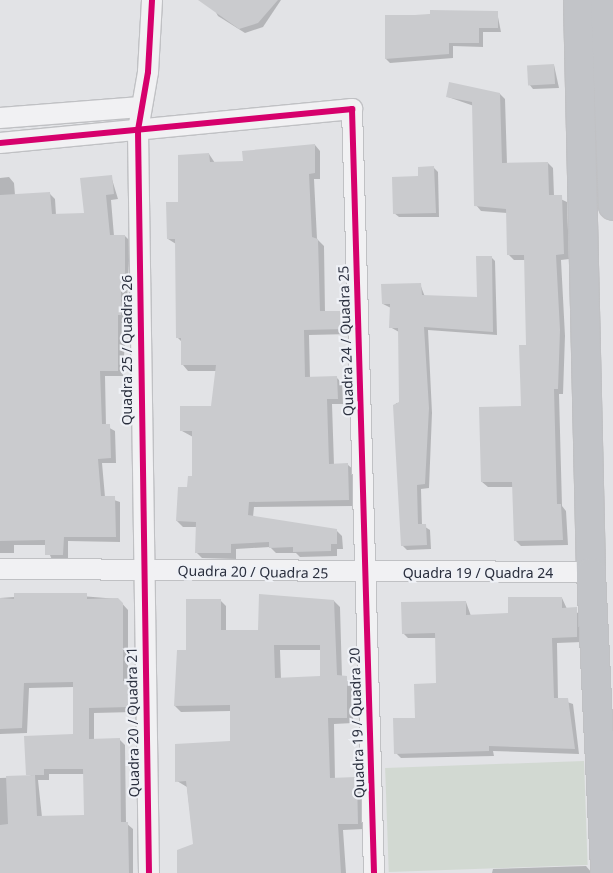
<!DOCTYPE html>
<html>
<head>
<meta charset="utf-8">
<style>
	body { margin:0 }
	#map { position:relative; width:613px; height:873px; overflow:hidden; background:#e2e3e6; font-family:"Noto Sans",sans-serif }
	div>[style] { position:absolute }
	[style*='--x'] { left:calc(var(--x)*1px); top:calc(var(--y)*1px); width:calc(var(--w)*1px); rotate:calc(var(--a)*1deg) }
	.green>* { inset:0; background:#d2d9d2; transform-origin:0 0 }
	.shadow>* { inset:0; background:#0003 }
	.building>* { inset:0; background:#cacbce; transform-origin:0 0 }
	.roads { filter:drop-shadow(1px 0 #c0c1c4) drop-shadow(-1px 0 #c0c1c4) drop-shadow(0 1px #c0c1c4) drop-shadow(0 -1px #c0c1c4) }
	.street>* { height:20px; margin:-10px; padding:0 10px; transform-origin:10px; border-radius:10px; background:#f1f1f3 }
	.secondary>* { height:28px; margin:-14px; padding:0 14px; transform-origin:14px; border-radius:14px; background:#c2c4c8 }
	.cycleway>* { height:6px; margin:-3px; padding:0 3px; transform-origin:3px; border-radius:3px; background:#d6006c }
	span { translate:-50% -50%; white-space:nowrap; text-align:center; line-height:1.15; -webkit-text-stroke:4.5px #eff1f6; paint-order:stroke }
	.street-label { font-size:14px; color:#2a2f3e }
</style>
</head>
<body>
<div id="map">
	<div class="green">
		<div style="left:584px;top:761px;width:104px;height:199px;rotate:88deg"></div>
	</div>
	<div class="shadow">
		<div style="clip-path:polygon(209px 0,281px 0,263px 27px,245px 33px,218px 16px)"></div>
		<div style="clip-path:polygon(497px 12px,501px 32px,483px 32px,483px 47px,453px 46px,453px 58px,390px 63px,386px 59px,387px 16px)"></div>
		<div style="clip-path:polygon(554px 65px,559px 88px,533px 89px,529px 84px)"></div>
		<div style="clip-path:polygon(500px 94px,505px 99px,507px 164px,548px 163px,553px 168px,554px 196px,567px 202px,569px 259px,561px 260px,565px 336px,563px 394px,559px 394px,562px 506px,566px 511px,568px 545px,521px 546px,515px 540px,513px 487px,488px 487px,482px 482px,522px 407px,527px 346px,526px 260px,514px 260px,509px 255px,507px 213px,481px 211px,476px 205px,474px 106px,448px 97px)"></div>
		<div style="clip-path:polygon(315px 145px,320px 151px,320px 179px,314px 179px,317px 239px,324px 246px,325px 312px,345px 312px,350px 318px,351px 334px,309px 335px,310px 378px,336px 377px,342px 383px,343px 404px,332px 404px,334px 465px,348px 465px,354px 470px,354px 506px,254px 507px,253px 517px,336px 530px,342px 536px,343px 549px,337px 549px,337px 556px,300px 557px,296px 553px,276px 553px,270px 547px,236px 549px,236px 559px,202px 558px,196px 552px,197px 527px,183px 527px,177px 521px,194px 477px,193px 437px,182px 431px,212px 407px,217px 371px,188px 371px,183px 365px,182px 342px,177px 337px,176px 244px,168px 239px,179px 203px,209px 154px,215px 163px,244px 162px)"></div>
		<div style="clip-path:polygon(434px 168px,438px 172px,439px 217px,399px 217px,394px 213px,419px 177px)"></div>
		<div style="clip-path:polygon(111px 176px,118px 199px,111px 200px,114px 236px,125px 236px,130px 241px,123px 376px,105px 376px,106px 426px,115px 431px,116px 463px,102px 463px,105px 497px,120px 502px,120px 542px,68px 541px,68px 560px,52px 560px,46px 545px,14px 545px,14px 553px,0 553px,0 178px,9px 177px,14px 183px,15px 195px,50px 194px,55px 199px,56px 215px,85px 214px)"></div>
		<div style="clip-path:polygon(491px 257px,495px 261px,497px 335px,428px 330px,432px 413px,429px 488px,421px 489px,422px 525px,430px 530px,431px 549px,407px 550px,402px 545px,396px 403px,400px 403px,399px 332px,390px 327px,391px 308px,383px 304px,420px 284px,425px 297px,478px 298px)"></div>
		<div style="clip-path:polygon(evenodd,56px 594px,118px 599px,128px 610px,128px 682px,134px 688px,134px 712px,94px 713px,94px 740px,120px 740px,125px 745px,126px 823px,133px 829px,133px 873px,0 873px,0 778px,29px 777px,75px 735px,74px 687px,29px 688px,27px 733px,0 734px,0 598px,56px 594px,49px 774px,84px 774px,85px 816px,42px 817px,38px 780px,49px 780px,49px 774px)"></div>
		<div style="clip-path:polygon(562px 598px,567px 609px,581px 614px,582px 642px,557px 643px,558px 699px,573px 704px,579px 754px,493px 751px,494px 756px,401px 758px,396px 753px,438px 684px,437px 638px,408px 638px,403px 633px,466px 602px,471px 616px,509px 615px)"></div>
		<div style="clip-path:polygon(evenodd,220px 600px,226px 606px,226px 631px,260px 631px,334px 601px,340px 607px,342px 677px,352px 684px,353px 723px,334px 724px,335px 779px,357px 778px,363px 784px,364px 829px,343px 830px,346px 873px,179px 873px,194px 844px,187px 787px,177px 781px,232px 742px,231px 711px,181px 712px,175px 706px,187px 652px,220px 600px,280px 650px,321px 650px,321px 677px,281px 679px,280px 650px)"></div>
		<div style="clip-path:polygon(586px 866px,592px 873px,492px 873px,493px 869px)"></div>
	</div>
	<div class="building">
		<div style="clip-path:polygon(198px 0,278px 0,258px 23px,239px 29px)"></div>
		<div style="clip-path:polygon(430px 10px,498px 11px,498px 28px,479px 28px,479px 43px,449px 43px,449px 54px,385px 59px,385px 15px,430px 15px)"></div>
		<div style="left:554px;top:64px;width:20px;height:27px;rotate:87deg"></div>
		<div style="clip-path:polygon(449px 82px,500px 93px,502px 163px,548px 162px,549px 195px,562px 195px,564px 254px,556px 255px,560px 330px,558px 389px,554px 389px,557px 504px,561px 504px,563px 540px,514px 541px,512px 482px,481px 482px,479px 407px,521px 406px,519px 345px,526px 345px,524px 255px,507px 255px,506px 209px,474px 206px,472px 102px,446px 97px)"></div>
		<div style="clip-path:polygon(315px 144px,315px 173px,309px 174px,312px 237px,318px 239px,320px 311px,345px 311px,346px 329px,304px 330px,305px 377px,337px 376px,338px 399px,327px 399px,329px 464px,348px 463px,349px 500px,249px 502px,248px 515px,337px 529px,337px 544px,331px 544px,331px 551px,293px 552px,293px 547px,269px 548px,269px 542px,231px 544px,231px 553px,195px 553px,196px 522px,176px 521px,178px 487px,187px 487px,188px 476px,192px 476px,192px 431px,180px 431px,180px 406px,211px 406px,216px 365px,181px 365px,181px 338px,176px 338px,175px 239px,167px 239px,166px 202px,178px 202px,178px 155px,209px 153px,210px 162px,243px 161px,242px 151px)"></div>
		<div style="clip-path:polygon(434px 166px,436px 213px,393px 214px,392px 177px,418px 176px,418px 167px)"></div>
		<div style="clip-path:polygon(112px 175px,114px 194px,106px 195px,110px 235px,125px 235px,125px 292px,121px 292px,121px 315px,118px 315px,118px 371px,100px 371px,102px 424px,110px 424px,111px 458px,98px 459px,101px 496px,115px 496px,116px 537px,64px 537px,63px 555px,45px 555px,45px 540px,0 541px,0 195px,50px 192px,52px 214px,84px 213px,80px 178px)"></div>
		<div style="clip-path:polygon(476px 256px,492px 256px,493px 332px,424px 327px,429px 408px,425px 484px,417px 485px,418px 524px,426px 524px,427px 545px,401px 546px,393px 405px,399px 402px,398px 328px,389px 328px,390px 304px,382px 304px,381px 284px,421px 283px,422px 295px,477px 297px)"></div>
		<div style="clip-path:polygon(14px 593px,87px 593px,87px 599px,118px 598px,123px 603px,123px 681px,129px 681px,129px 707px,89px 708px,89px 739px,120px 738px,121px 822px,128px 822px,129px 873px,0 873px,0 825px,8px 824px,6px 776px,35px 775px,37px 816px,84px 815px,83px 769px,44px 769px,44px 775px,26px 775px,24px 736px,73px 734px,73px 682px,24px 683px,22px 728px,0 729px,0 598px,14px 599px)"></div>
		<div style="clip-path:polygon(evenodd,259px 594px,334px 600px,337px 675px,347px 676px,347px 718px,328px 718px,330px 778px,357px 777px,358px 824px,338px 824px,341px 873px,177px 873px,177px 850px,193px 844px,186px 781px,175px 782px,175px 744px,230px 741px,230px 705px,174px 706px,177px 650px,186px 650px,186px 599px,221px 599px,221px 630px,258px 630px,259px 594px,274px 645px,320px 645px,320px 676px,275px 678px,274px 645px)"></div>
		<div style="clip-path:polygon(508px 597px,562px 597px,562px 608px,577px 607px,577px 637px,552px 638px,554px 698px,568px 698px,575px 749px,489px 746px,489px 751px,394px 754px,393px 718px,415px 718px,414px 684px,436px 683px,435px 633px,402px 634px,401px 602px,466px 601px,466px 615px,508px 613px)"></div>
	</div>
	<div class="roads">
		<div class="street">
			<div style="--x:0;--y:118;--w:141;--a:-4.5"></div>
			<div style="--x:0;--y:143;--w:354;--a:-5.5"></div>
			<div style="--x:352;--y:109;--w:764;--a:88.35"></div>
			<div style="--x:0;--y:569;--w:591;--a:0.29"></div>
			<div style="--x:149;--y:873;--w:743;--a:-90.85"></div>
			<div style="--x:138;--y:130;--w:59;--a:-80.2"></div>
			<div style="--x:148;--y:72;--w:72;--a:-86.8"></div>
		</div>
		<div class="secondary">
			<div style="--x:578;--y:0;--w:572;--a:88.7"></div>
			<div style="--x:591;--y:572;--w:301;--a:87.3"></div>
			<div style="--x:605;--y:0;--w:206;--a:87.8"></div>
		</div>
	</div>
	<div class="cycleway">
		<div style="--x:0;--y:143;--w:354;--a:-5.5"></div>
		<div style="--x:352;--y:109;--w:764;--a:88.35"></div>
		<div style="--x:149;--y:873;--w:743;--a:-90.85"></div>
		<div style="--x:138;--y:130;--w:59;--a:-80.2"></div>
		<div style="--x:148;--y:72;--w:72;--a:-86.8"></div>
	</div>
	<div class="street-label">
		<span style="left:346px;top:341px;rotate:-92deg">Quadra 24 / Quadra 25</span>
		<span style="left:127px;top:350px;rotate:-90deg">Quadra 25 / Quadra 26</span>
		<span style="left:253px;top:572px;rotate:1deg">Quadra 20 / Quadra 25</span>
		<span style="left:478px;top:573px">Quadra 19 / Quadra 24</span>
		<span style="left:133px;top:722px;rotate:-91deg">Quadra 20 / Quadra 21</span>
		<span style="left:357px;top:723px;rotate:-92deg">Quadra 19 / Quadra 20</span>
	</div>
</div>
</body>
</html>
